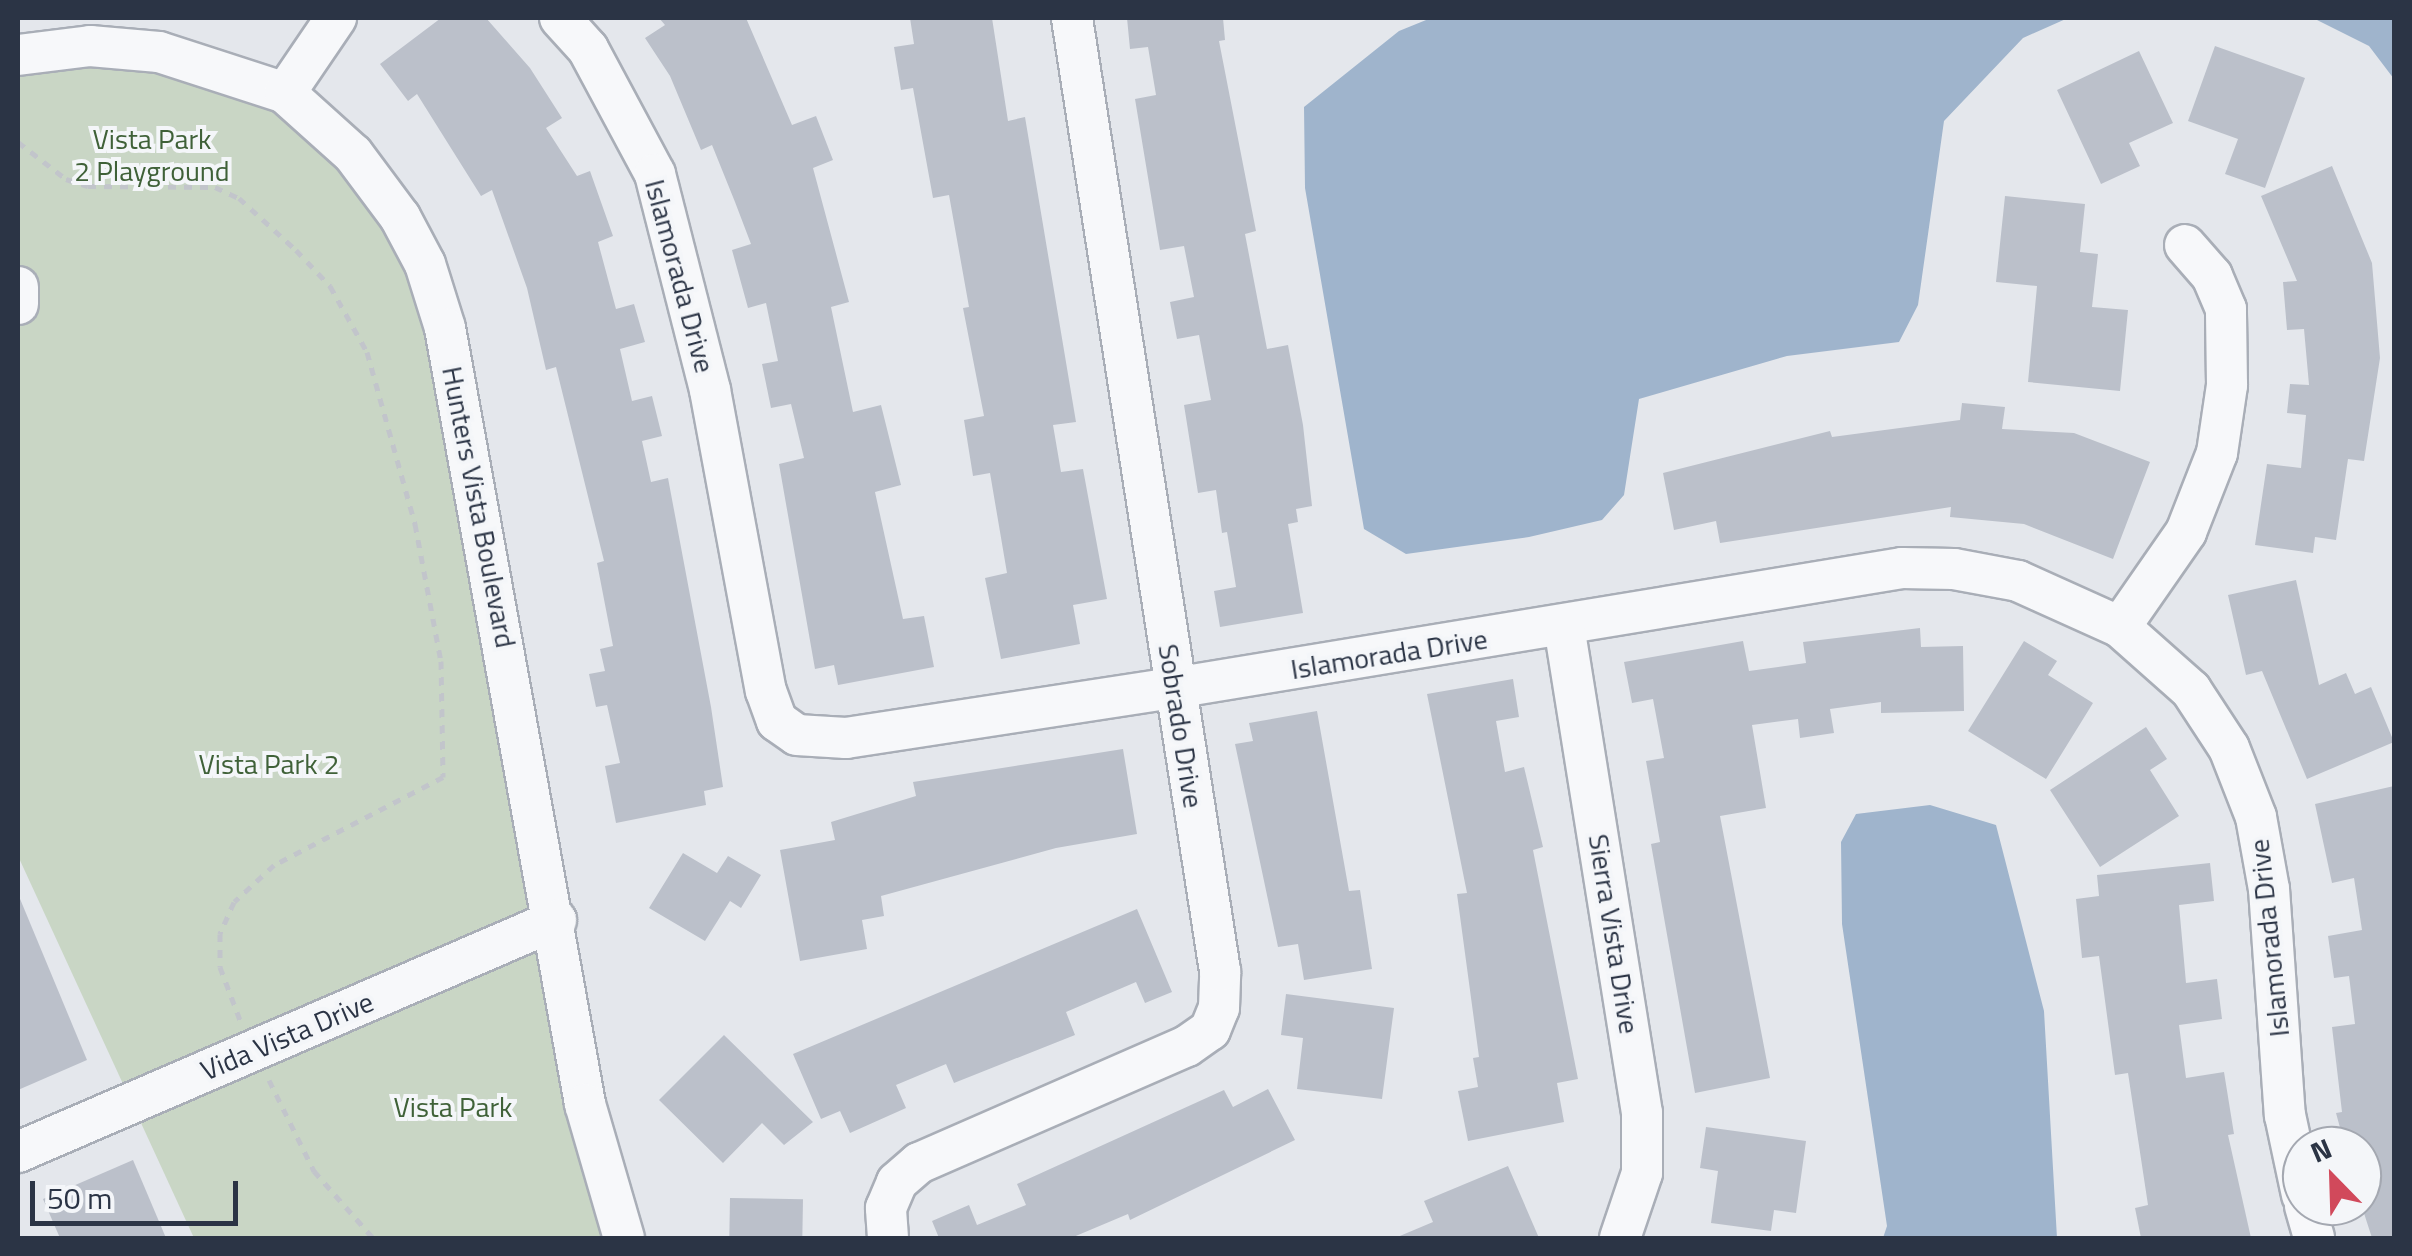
<!DOCTYPE html>
<html>
<head>
<meta charset="utf-8">
<style>
	body { margin:0 }
	#map { position:relative; width:2412px; height:1256px; overflow:hidden; background:#e4e7ec; font-family:"Titillium Web",sans-serif }
	div>[style] { position:absolute }
	[style*='--x'] { left:calc(var(--x)*1px); top:calc(var(--y)*1px); width:calc(var(--w)*1px); rotate:calc(var(--a)*1deg) }
	.green>* { inset:0; background:#c9d6c5 }
	.water>* { inset:0; background:#9fb4cc }
	.building>* { inset:0; background:#bbc0ca; transform-origin:0 0 }
	.path>* { height:5px; margin-top:-2.5px; transform-origin:0; background:repeating-linear-gradient(90deg,#c2c5cb 0 8px,transparent 0 16px) }
	.roads { filter:drop-shadow(2px 0 #a9aeb7) drop-shadow(-2px 0 #a9aeb7) drop-shadow(0 2px #a9aeb7) drop-shadow(0 -2px #a9aeb7) }
	.minor>* { height:40px; margin:-20px; padding:0 20px; transform-origin:20px; border-radius:20px; background:#f7f8fa }
	span { translate:-50% -50%; white-space:nowrap; text-align:center; line-height:1.15; -webkit-text-stroke:8px #f4f6f9; paint-order:stroke }
	.park-label { font-size:28px; color:#3f6138 }
	.street-label { font-size:28px; color:#2b3445 }
	.frame { position:absolute; inset:0; border:20px solid #2b3445; pointer-events:none }
	.north { position:absolute; left:2282px; top:1126px; width:100px; height:100px; box-sizing:border-box; background:#f4f6f9; border:2px solid #a4a8b1; border-radius:50%; rotate:337deg; font-size:28px; font-weight:700; line-height:40px; text-align:center; color:#2b3445 }
	.north::after { content:''; display:block; margin:auto; width:35px; height:45px; background:#d1495b; clip-path:polygon(50% 0,100% 100%,50% 72%,0 100%) }
	.scale { position:absolute; left:30px; top:1181px; width:208px; height:45px; box-sizing:border-box; border:5px solid #2b3445; border-top:0; padding-left:12px; font-size:30px; line-height:35px; white-space:nowrap; color:#2b3445; -webkit-text-stroke:8px #f4f6f9; paint-order:stroke }
</style>
</head>
<body>
<div id="map">
	<div class="green">
		<div style="clip-path:polygon(46px 50px,285px 93px,425px 264px,624px 1238px,194px 1238px,18px 856px,18px 55px)"></div>
	</div>
	<div class="water">
		<div style="clip-path:polygon(1431px 18px,2068px 18px,2023px 38px,1944px 121px,1918px 305px,1899px 342px,1787px 356px,1639px 399px,1624px 495px,1602px 520px,1529px 537px,1406px 554px,1364px 529px,1305px 188px,1304px 107px,1399px 31px)"></div>
		<div style="clip-path:polygon(2313px 18px,2394px 18px,2394px 79px,2369px 46px)"></div>
		<div style="clip-path:polygon(1930px 805px,1996px 825px,2044px 1011px,2057px 1238px,1883px 1238px,1887px 1226px,1842px 924px,1841px 842px,1856px 814px)"></div>
	</div>
	<div class="building">
		<div style="clip-path:polygon(441px 18px,486px 18px,530px 68px,562px 118px,546px 128px,577px 176px,590px 171px,613px 236px,598px 242px,616px 309px,634px 304px,645px 342px,620px 349px,632px 401px,652px 396px,662px 436px,642px 441px,651px 482px,668px 478px,711px 707px,723px 787px,704px 791px,706px 805px,616px 823px,605px 766px,620px 763px,607px 705px,596px 707px,589px 674px,605px 671px,600px 649px,613px 646px,597px 563px,604px 561px,556px 367px,546px 370px,527px 288px,492px 190px,481px 196px,417px 94px,408px 101px,380px 64px)"></div>
		<div style="clip-path:polygon(659px 18px,746px 18px,792px 125px,816px 116px,833px 160px,813px 168px,849px 302px,831px 307px,853px 412px,881px 405px,901px 485px,875px 492px,903px 619px,924px 616px,934px 667px,838px 685px,834px 665px,815px 669px,779px 464px,804px 458px,791px 404px,771px 408px,762px 364px,778px 361px,766px 303px,748px 308px,732px 250px,751px 244px,735px 202px,712px 145px,701px 150px,670px 76px,645px 38px,665px 25px)"></div>
		<div style="clip-path:polygon(910px 18px,992px 18px,1008px 121px,1025px 117px,1076px 422px,1053px 425px,1061px 472px,1083px 469px,1107px 599px,1073px 605px,1080px 644px,1001px 659px,985px 578px,1007px 573px,990px 473px,973px 476px,964px 420px,984px 416px,963px 308px,969px 307px,949px 195px,933px 198px,913px 88px,901px 90px,894px 47px,914px 44px)"></div>
		<div style="clip-path:polygon(1127px 18px,1223px 18px,1225px 40px,1219px 41px,1256px 231px,1245px 234px,1267px 349px,1288px 345px,1303px 425px,1312px 506px,1296px 509px,1298px 522px,1288px 524px,1303px 613px,1220px 627px,1214px 591px,1236px 587px,1227px 532px,1222px 533px,1216px 490px,1198px 493px,1184px 405px,1211px 400px,1199px 335px,1177px 339px,1170px 302px,1194px 297px,1184px 246px,1160px 250px,1135px 99px,1156px 95px,1148px 47px,1130px 49px)"></div>
		<div style="clip-path:polygon(2215px 46px,2305px 78px,2265px 188px,2225px 174px,2238px 139px,2188px 121px)"></div>
		<div style="clip-path:polygon(2139px 51px,2173px 123px,2129px 143px,2140px 166px,2101px 184px,2057px 90px)"></div>
		<div style="clip-path:polygon(2332px 166px,2372px 263px,2380px 358px,2364px 461px,2348px 459px,2336px 540px,2315px 537px,2313px 553px,2255px 545px,2267px 464px,2301px 468px,2306px 415px,2287px 413px,2290px 384px,2309px 385px,2304px 329px,2287px 330px,2283px 282px,2297px 281px,2261px 196px)"></div>
		<div style="clip-path:polygon(2005px 196px,2085px 204px,2080px 252px,2098px 254px,2092px 307px,2128px 310px,2120px 391px,2028px 382px,2037px 286px,1996px 282px)"></div>
		<div style="clip-path:polygon(1962px 403px,2005px 407px,2002px 429px,2074px 433px,2150px 462px,2113px 559px,2024px 524px,1950px 517px,1951px 507px,1720px 543px,1716px 521px,1674px 530px,1663px 473px,1830px 431px,1832px 437px,1960px 420px)"></div>
		<div style="clip-path:polygon(2296px 580px,2319px 685px,2346px 673px,2355px 694px,2371px 687px,2394px 742px,2307px 779px,2262px 671px,2246px 675px,2228px 595px)"></div>
		<div style="clip-path:polygon(1920px 628px,1921px 647px,1963px 646px,1964px 711px,1881px 713px,1881px 702px,1830px 709px,1834px 733px,1800px 738px,1798px 719px,1752px 725px,1766px 808px,1720px 816px,1770px 1078px,1695px 1093px,1651px 844px,1660px 842px,1646px 761px,1664px 758px,1653px 699px,1632px 703px,1624px 662px,1743px 641px,1749px 671px,1806px 663px,1803px 642px)"></div>
		<div style="clip-path:polygon(2024px 641px,2057px 661px,2048px 675px,2093px 703px,2046px 779px,1968px 731px)"></div>
		<div style="clip-path:polygon(1513px 679px,1519px 717px,1496px 721px,1505px 772px,1524px 767px,1543px 847px,1533px 850px,1578px 1079px,1557px 1083px,1564px 1122px,1468px 1141px,1458px 1091px,1478px 1087px,1473px 1058px,1479px 1057px,1457px 894px,1467px 893px,1427px 694px)"></div>
		<div style="clip-path:polygon(1317px 711px,1349px 891px,1360px 890px,1372px 969px,1304px 980px,1298px 944px,1278px 947px,1235px 744px,1253px 741px,1249px 723px)"></div>
		<div style="clip-path:polygon(2146px 727px,2167px 759px,2150px 770px,2179px 816px,2100px 867px,2050px 790px)"></div>
		<div style="clip-path:polygon(1123px 749px,1137px 834px,1056px 848px,881px 896px,884px 916px,862px 920px,867px 949px,800px 961px,780px 850px,835px 840px,831px 822px,916px 796px,913px 782px)"></div>
		<div style="clip-path:polygon(2394px 786px,2394px 1238px,2372px 1238px,2362px 1207px,2362px 1146px,2345px 1146px,2336px 1113px,2342px 1112px,2332px 1027px,2355px 1024px,2349px 976px,2334px 978px,2328px 936px,2362px 930px,2354px 878px,2332px 883px,2315px 804px)"></div>
		<div style="clip-path:polygon(683px 853px,717px 873px,728px 856px,761px 875px,741px 908px,730px 901px,705px 941px,649px 908px)"></div>
		<div style="clip-path:polygon(2210px 863px,2214px 901px,2179px 905px,2186px 983px,2217px 979px,2222px 1019px,2179px 1025px,2186px 1078px,2224px 1072px,2234px 1134px,2228px 1135px,2251px 1238px,2141px 1238px,2135px 1208px,2148px 1205px,2128px 1073px,2115px 1075px,2099px 956px,2082px 958px,2076px 899px,2099px 896px,2097px 875px)"></div>
		<div style="clip-path:polygon(18px 894px,87px 1060px,18px 1090px)"></div>
		<div style="clip-path:polygon(1137px 909px,1172px 992px,1145px 1003px,1136px 982px,1066px 1012px,1075px 1035px,954px 1083px,946px 1064px,896px 1085px,906px 1108px,850px 1133px,840px 1111px,821px 1119px,793px 1054px)"></div>
		<div style="clip-path:polygon(1286px 994px,1394px 1008px,1382px 1099px,1297px 1089px,1303px 1038px,1281px 1035px)"></div>
		<div style="clip-path:polygon(724px 1035px,813px 1122px,784px 1145px,762px 1123px,723px 1163px,659px 1100px)"></div>
		<div style="clip-path:polygon(1268px 1089px,1295px 1140px,1130px 1220px,1128px 1214px,1071px 1238px,939px 1238px,932px 1221px,969px 1205px,977px 1225px,1026px 1205px,1017px 1184px,1224px 1090px,1233px 1107px)"></div>
		<div style="clip-path:polygon(1706px 1127px,1806px 1141px,1796px 1213px,1774px 1210px,1771px 1231px,1711px 1223px,1718px 1171px,1700px 1168px)"></div>
		<div style="clip-path:polygon(133px 1160px,166px 1238px,60px 1238px,43px 1199px)"></div>
		<div style="clip-path:polygon(1508px 1166px,1539px 1238px,1395px 1238px,1433px 1222px,1424px 1201px)"></div>
		<div style="left:730px;top:1198px;width:73px;height:40px;rotate:1deg"></div>
	</div>
	<div class="path">
		<div style="--x:18;--y:142;--w:61;--a:37.6"></div>
		<div style="--x:66;--y:179;--w:23;--a:18"></div>
		<div style="--x:88;--y:186;--w:127;--a:0.5"></div>
		<div style="--x:215;--y:187;--w:26;--a:25"></div>
		<div style="--x:239;--y:198;--w:77;--a:42.4"></div>
		<div style="--x:296;--y:250;--w:50;--a:46.6"></div>
		<div style="--x:330;--y:286;--w:76;--a:60.7"></div>
		<div style="--x:367;--y:352;--w:179;--a:74.4"></div>
		<div style="--x:415;--y:524;--w:139;--a:79.3"></div>
		<div style="--x:441;--y:661;--w:116;--a:89"></div>
		<div style="--x:443;--y:777;--w:191;--a:152.5"></div>
		<div style="--x:274;--y:865;--w:54;--a:137.2"></div>
		<div style="--x:234;--y:902;--w:35;--a:114"></div>
		<div style="--x:220;--y:934;--w:33;--a:90"></div>
		<div style="--x:220;--y:967;--w:57;--a:69.3"></div>
		<div style="--x:269;--y:1080;--w:102;--a:63.7"></div>
		<div style="--x:314;--y:1171;--w:89;--a:48.6"></div>
	</div>
	<div class="roads">
		<div class="minor">
			<div style="--x:560;--y:18;--w:42;--a:47.9"></div>
			<div style="--x:588;--y:49;--w:142;--a:61.8"></div>
			<div style="--x:655;--y:174;--w:223;--a:75.7"></div>
			<div style="--x:710;--y:390;--w:306;--a:79.5"></div>
			<div style="--x:766;--y:691;--w:32;--a:70"></div>
			<div style="--x:777;--y:721;--w:24;--a:35"></div>
			<div style="--x:797;--y:735;--w:49;--a:3.5"></div>
			<div style="--x:846;--y:738;--w:332;--a:-8.7"></div>
			<div style="--x:1174;--y:688;--w:738;--a:-9.36"></div>
			<div style="--x:1902;--y:568;--w:52;--a:1.1"></div>
			<div style="--x:1954;--y:569;--w:65;--a:10.6"></div>
			<div style="--x:2018;--y:581;--w:112;--a:24.3"></div>
			<div style="--x:2120;--y:627;--w:95;--a:41.6"></div>
			<div style="--x:2191;--y:690;--w:69;--a:56.8"></div>
			<div style="--x:2229;--y:748;--w:74;--a:68.6"></div>
			<div style="--x:2256;--y:817;--w:73;--a:79.8"></div>
			<div style="--x:2269;--y:889;--w:227;--a:86"></div>
			<div style="--x:2285;--y:1115;--w:82;--a:78"></div>
			<div style="--x:18;--y:55;--w:73;--a:-7.1"></div>
			<div style="--x:90;--y:46;--w:69;--a:5"></div>
			<div style="--x:159;--y:52;--w:133;--a:18"></div>
			<div style="--x:285;--y:93;--w:91;--a:41.9"></div>
			<div style="--x:353;--y:154;--w:79;--a:53.3"></div>
			<div style="--x:400;--y:217;--w:53;--a:62"></div>
			<div style="--x:425;--y:264;--w:67;--a:72.6"></div>
			<div style="--x:445;--y:328;--w:789;--a:79.77"></div>
			<div style="--x:585;--y:1104;--w:140;--a:73.8"></div>
			<div style="--x:285;--y:93;--w:91;--a:-55.8"></div>
			<div style="--x:18;--y:287;--w:17;--a:90"></div>
			<div style="--x:1564;--y:626;--w:493;--a:80.9"></div>
			<div style="--x:1642;--y:1113;--w:60;--a:90"></div>
			<div style="--x:1642;--y:1173;--w:69;--a:108.7"></div>
			<div style="--x:2120;--y:627;--w:116;--a:-55.2"></div>
			<div style="--x:2186;--y:532;--w:85;--a:-68.6"></div>
			<div style="--x:2217;--y:453;--w:69;--a:-81.6"></div>
			<div style="--x:2227;--y:385;--w:76;--a:-90.8"></div>
			<div style="--x:2226;--y:309;--w:36;--a:-113"></div>
			<div style="--x:2212;--y:276;--w:41;--a:-131.1"></div>
			<div style="--x:18;--y:1152;--w:586;--a:-23.33"></div>
			<div style="--x:2305;--y:1206;--w:33;--a:74"></div>
			<div style="--x:888;--y:1238;--w:30;--a:-94"></div>
			<div style="--x:886;--y:1208;--w:28;--a:-67"></div>
			<div style="--x:897;--y:1182;--w:29;--a:-41"></div>
			<div style="--x:919;--y:1163;--w:292;--a:-23.6"></div>
			<div style="--x:1187;--y:1046;--w:28;--a:-35"></div>
			<div style="--x:1210;--y:1030;--w:24;--a:-68"></div>
			<div style="--x:1219;--y:1008;--w:37;--a:-88"></div>
			<div style="--x:1220;--y:971;--w:964;--a:-98.83"></div>
		</div>
	</div>
	<div class="park-label">
		<span style="left:152px;top:155px">Vista Park<br>2 Playground</span>
		<span style="left:269px;top:764px">Vista Park 2</span>
		<span style="left:453px;top:1107px">Vista Park</span>
	</div>
	<div class="street-label">
		<span style="left:680px;top:276px;rotate:75deg">Islamorada Drive</span>
		<span style="left:479px;top:507px;rotate:79deg">Hunters Vista Boulevard</span>
		<span style="left:1389px;top:654px;rotate:-9deg">Islamorada Drive</span>
		<span style="left:1181px;top:726px;rotate:81deg">Sobrado Drive</span>
		<span style="left:1614px;top:934px;rotate:81deg">Sierra Vista Drive</span>
		<span style="left:2269px;top:938px;rotate:-96deg">Islamorada Drive</span>
		<span style="left:287px;top:1036px;rotate:-23deg">Vida Vista Drive</span>
	</div>
	<div class="frame"></div>
	<div class="north">N</div>
	<div class="scale">50 m</div>
</div>
</body>
</html>
